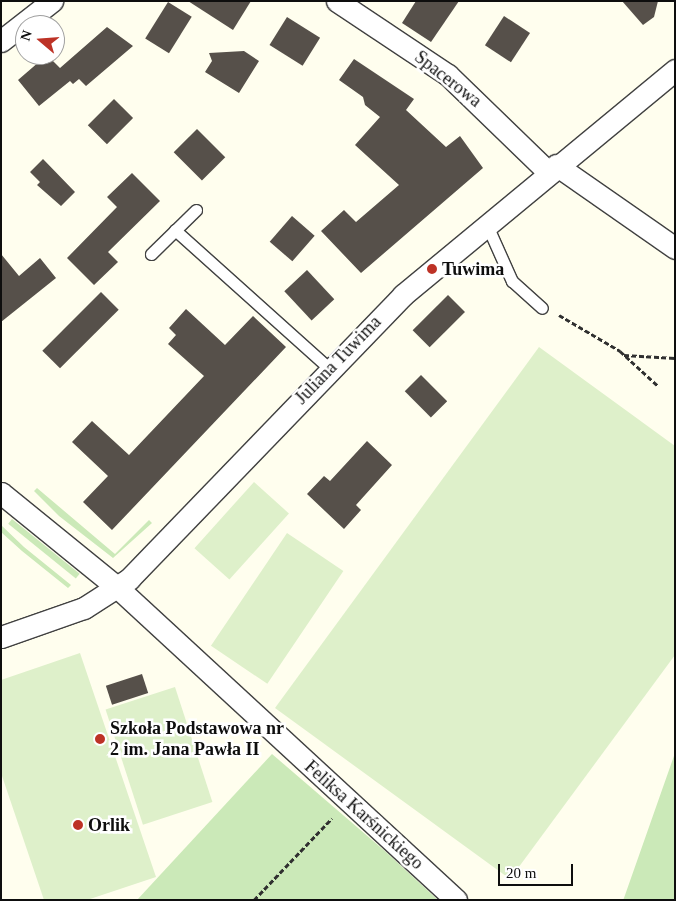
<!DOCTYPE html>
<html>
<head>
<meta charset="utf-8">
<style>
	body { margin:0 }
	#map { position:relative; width:676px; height:901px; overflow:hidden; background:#fffeee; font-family:Georgia,serif }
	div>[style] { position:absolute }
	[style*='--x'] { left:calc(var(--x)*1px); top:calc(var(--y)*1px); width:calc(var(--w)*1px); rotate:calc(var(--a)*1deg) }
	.green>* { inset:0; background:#cbe9b8; transform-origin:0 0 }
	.pitch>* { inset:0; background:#def0ca; transform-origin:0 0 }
	.building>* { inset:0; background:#56504a; transform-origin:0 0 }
	.path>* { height:3px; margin-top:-1.5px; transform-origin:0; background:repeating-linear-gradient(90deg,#303030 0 5px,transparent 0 7.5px) }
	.roads { filter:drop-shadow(1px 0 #414141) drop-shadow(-1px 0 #414141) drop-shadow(0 1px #414141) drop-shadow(0 -1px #414141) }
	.lane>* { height:11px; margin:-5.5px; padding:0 5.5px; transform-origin:5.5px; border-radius:5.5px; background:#fff }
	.street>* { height:21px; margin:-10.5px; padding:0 10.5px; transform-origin:10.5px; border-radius:10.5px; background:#fff }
	.dots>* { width:14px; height:14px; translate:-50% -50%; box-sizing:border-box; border:2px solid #fff; border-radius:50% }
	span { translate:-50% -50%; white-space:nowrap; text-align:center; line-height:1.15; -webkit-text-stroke:5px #fff; paint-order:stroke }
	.street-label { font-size:18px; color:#0e0e0e }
	.poi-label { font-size:18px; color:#0e0e0e; font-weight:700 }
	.left { translate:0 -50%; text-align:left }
	.frame { position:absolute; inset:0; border:2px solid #0e0e0e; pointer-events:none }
	.north { position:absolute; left:15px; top:15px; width:50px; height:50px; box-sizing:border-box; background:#fff; border:1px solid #9f9f9f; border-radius:50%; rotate:288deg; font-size:14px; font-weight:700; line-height:20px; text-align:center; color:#0e0e0e }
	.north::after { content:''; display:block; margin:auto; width:18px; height:22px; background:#bd3226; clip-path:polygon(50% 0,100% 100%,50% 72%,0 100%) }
	.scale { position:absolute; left:498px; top:864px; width:75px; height:22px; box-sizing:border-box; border:2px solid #0e0e0e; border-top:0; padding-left:6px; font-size:15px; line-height:18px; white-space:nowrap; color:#0e0e0e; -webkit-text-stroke:4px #fff; paint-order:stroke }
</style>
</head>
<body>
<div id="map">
	<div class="green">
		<div style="clip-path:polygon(37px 488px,115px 554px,149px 520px,152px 523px,113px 558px,59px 516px,34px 491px)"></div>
		<div style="left:12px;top:519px;width:87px;height:6px;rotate:39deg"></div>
		<div style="clip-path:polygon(1px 525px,24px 547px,71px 585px,68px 588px,22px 551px,1px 532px)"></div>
		<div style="clip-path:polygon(675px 753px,675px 900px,623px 900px,624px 898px)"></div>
		<div style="clip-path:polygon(272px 754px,386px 852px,438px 900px,137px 900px)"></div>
	</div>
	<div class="pitch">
		<div style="clip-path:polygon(539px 347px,675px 446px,675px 655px,510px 879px,275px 708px)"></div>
		<div style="left:254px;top:482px;width:47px;height:89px;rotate:42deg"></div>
		<div style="left:287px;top:533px;width:68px;height:136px;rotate:34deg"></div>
		<div style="clip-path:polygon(80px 653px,156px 877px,87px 900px,44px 900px,1px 773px,1px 680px)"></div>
		<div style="left:175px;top:687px;width:121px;height:73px;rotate:72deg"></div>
	</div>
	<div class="building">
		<div style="clip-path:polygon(188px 1px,251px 1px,233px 30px)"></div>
		<div style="clip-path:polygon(416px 1px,459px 1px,431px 42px,402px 23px)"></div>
		<div style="clip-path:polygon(622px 1px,658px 1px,654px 17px,643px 25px)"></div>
		<div style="left:168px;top:2px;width:28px;height:43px;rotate:32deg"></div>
		<div style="left:504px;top:16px;width:31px;height:35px;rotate:33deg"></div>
		<div style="left:287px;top:17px;width:39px;height:33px;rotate:32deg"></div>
		<div style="clip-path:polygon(107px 27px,133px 46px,86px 86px,79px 79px,73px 84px,70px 81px,39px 106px,18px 80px,47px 55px,60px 68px)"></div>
		<div style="clip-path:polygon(244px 51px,259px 61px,239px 93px,205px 72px,212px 61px,209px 53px)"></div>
		<div style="clip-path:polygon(354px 59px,414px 99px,406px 110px,446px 147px,460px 136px,483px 168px,361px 273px,321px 231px,344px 210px,356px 222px,399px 185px,355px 145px,380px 117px,365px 105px,363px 97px,339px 80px)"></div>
		<div style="left:114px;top:99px;width:27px;height:37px;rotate:45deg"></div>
		<div style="left:197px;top:129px;width:40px;height:33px;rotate:45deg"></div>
		<div style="clip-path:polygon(43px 159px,75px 192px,61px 206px,37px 185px,40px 182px,30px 172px)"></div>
		<div style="clip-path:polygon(132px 173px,160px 201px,108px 252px,118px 262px,94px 285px,67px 258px,117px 207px,107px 197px)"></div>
		<div style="left:292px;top:216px;width:30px;height:34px;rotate:41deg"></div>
		<div style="clip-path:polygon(1px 254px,19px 276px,40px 258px,56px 278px,1px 322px)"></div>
		<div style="left:307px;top:270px;width:40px;height:31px;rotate:47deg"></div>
		<div style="left:101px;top:292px;width:25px;height:83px;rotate:45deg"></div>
		<div style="left:448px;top:295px;width:24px;height:50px;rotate:45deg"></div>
		<div style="clip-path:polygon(186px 309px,225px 345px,253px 316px,286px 347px,112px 530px,83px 502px,108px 476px,72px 442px,92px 421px,129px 455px,204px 376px,168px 344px,176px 335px,169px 328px)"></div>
		<div style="left:421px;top:375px;width:37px;height:23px;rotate:45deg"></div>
		<div style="clip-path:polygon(367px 441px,392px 465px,356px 505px,361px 510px,344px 529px,307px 494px,324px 476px,330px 481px)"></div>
		<div style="left:142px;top:674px;width:20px;height:38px;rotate:72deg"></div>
	</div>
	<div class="path">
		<div style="--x:559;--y:315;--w:71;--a:30.5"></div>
		<div style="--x:620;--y:351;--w:52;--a:42.6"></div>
		<div style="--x:624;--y:355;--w:51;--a:3.4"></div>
		<div style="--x:254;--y:900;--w:113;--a:-46.4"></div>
	</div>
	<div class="roads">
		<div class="lane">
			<div style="--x:486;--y:223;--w:64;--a:65.9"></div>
			<div style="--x:512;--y:281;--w:40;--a:42"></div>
			<div style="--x:175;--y:230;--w:207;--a:41.9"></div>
			<div style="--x:151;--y:254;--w:63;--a:-44.4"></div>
		</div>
		<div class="street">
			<div style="--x:337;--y:1;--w:133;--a:33.7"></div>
			<div style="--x:448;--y:75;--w:139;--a:44.1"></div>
			<div style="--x:1;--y:41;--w:65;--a:-38.1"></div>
			<div style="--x:556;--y:165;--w:145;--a:34.9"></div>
			<div style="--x:1;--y:493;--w:151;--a:39.1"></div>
			<div style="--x:118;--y:588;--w:460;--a:42.7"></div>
			<div style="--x:1;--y:637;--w:88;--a:-19.3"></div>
			<div style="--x:84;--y:608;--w:54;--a:-32.8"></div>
			<div style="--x:129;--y:579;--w:395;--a:-46"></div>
			<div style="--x:403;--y:295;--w:353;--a:-39.6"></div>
		</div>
	</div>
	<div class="dots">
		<div style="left:432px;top:269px;background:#bd3226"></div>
		<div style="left:100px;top:739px;background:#bd3226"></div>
		<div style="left:78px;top:825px;background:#bd3226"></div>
	</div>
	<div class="street-label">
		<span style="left:448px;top:79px;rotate:38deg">Spacerowa</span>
		<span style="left:338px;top:360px;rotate:-46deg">Juliana Tuwima</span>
		<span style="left:364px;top:815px;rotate:42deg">Feliksa Karśnickiego</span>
	</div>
	<div class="poi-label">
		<span class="left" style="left:442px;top:269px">Tuwima</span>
		<span class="left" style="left:110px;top:739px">Szkoła Podstawowa nr<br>2 im. Jana Pawła II</span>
		<span class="left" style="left:88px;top:825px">Orlik</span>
	</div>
	<div class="frame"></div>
	<div class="north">N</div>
	<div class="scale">20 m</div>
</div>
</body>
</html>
